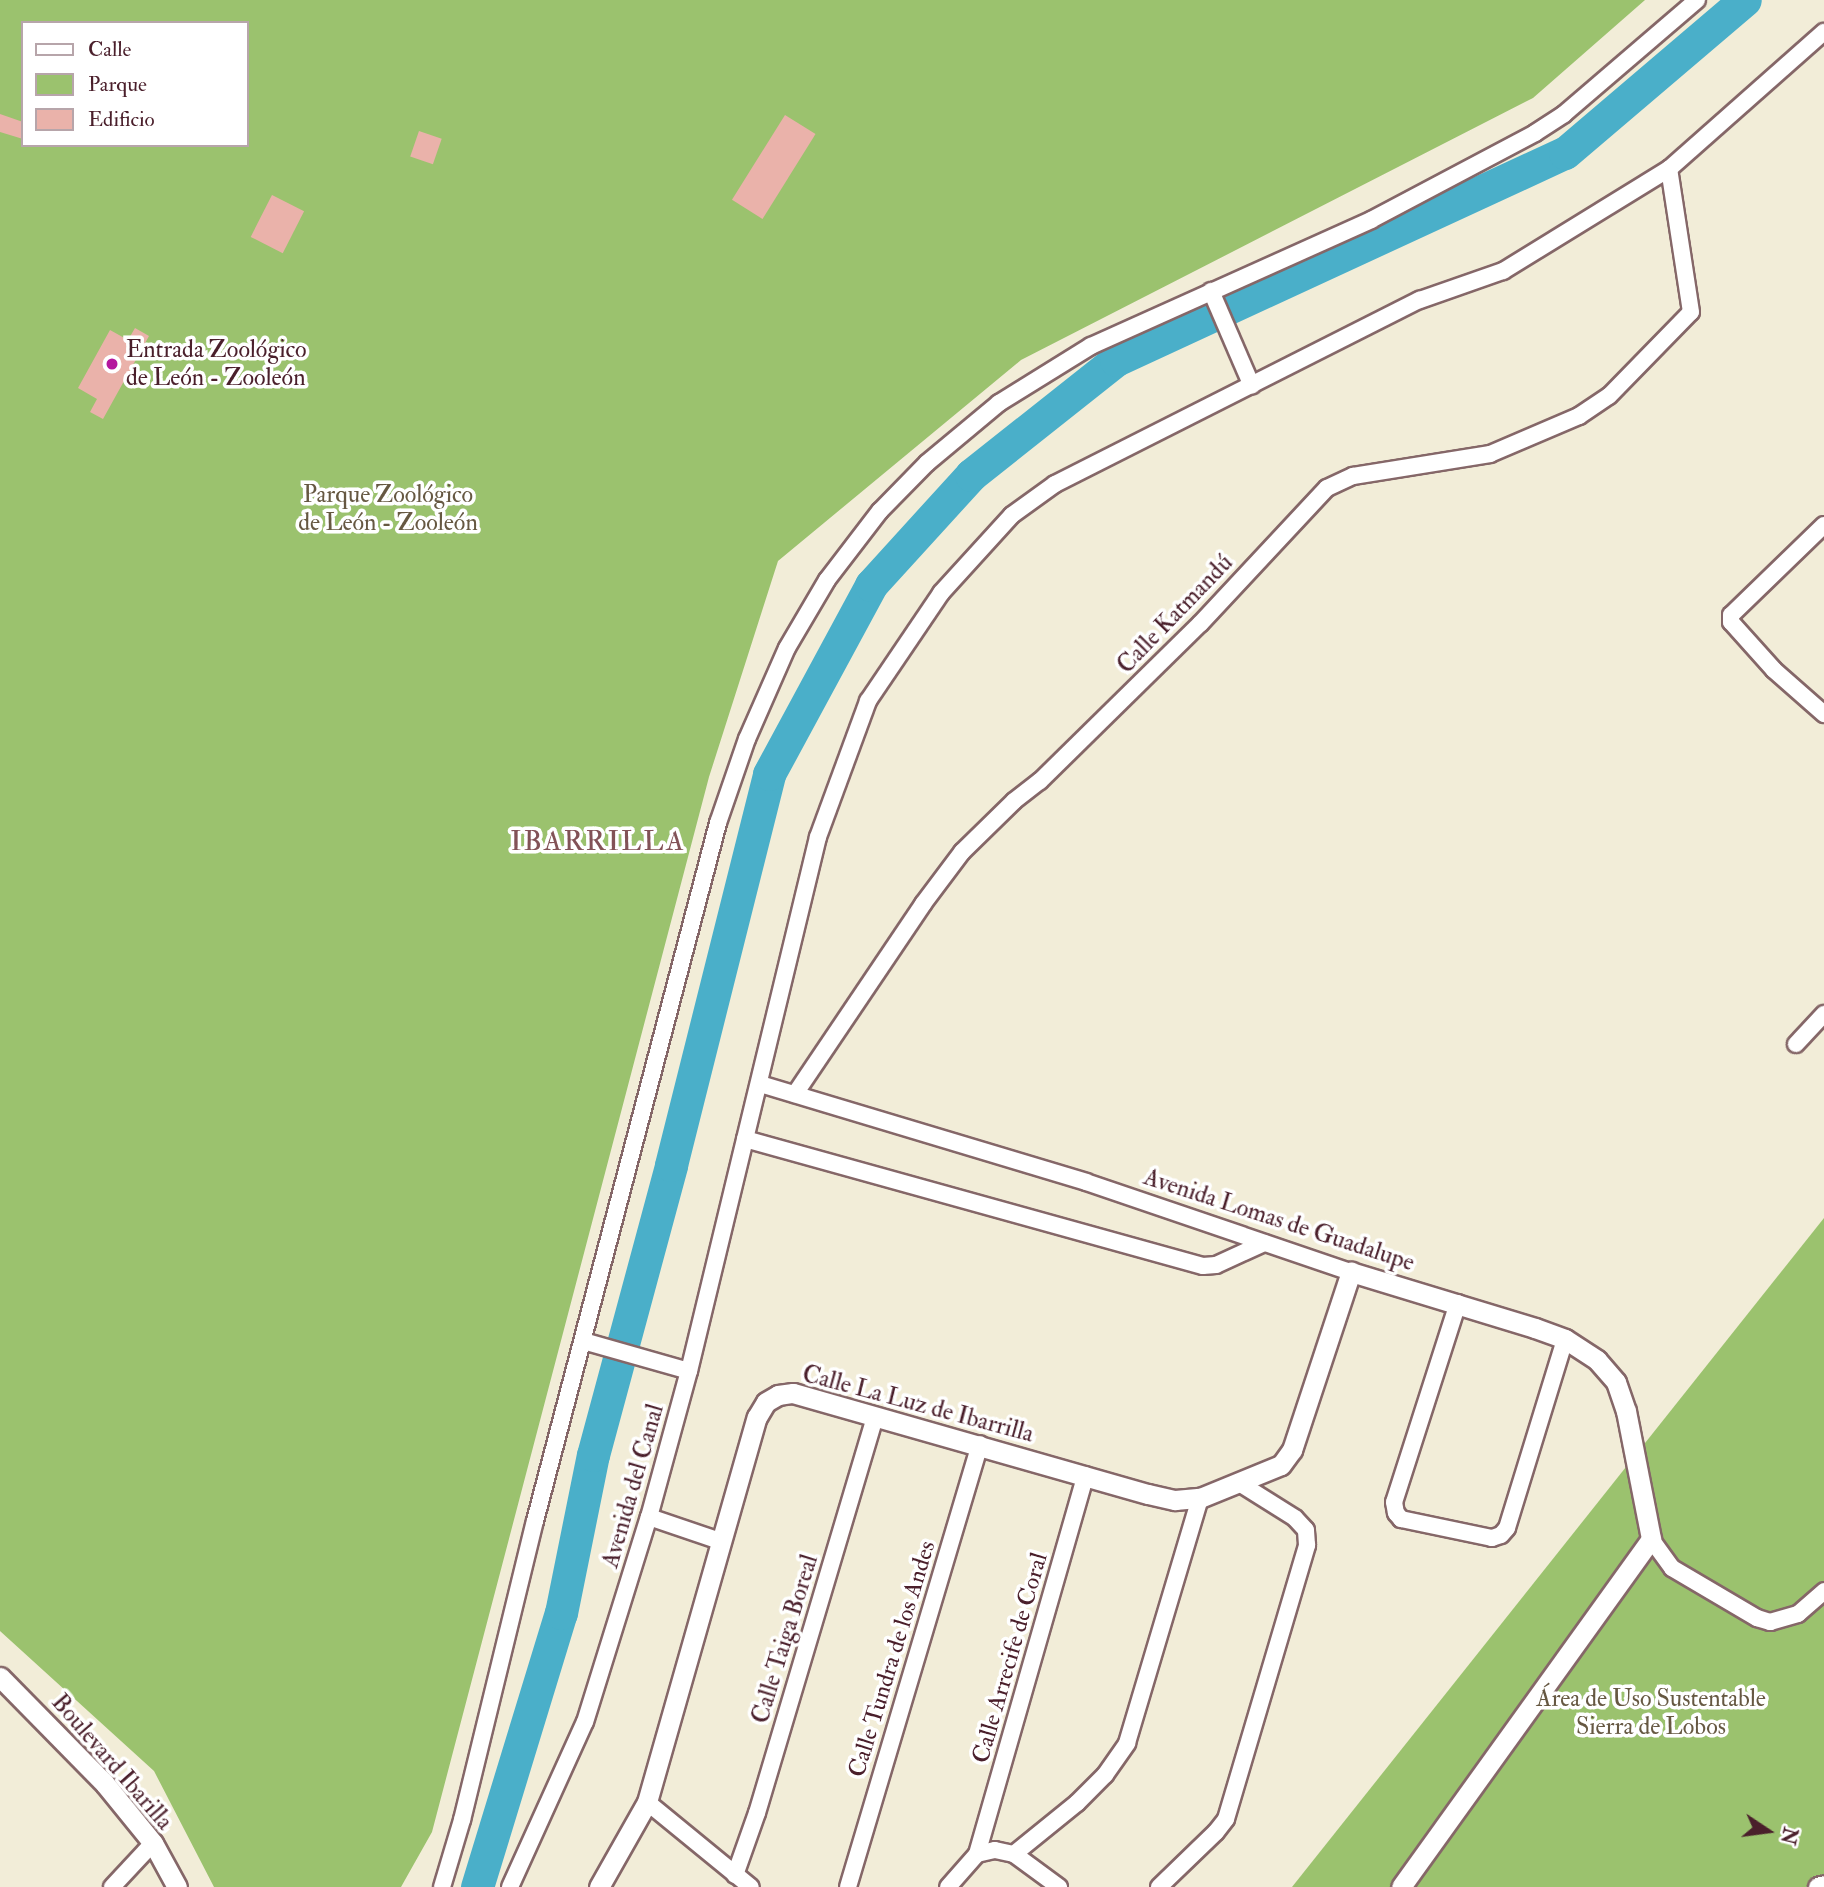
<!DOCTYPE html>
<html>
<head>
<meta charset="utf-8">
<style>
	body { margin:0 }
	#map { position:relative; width:1824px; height:1887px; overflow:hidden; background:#f2edd8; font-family:"IM FELL Double Pica",serif }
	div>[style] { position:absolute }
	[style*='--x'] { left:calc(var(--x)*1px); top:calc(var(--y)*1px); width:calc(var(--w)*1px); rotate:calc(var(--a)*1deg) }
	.green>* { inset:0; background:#9bc26e }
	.river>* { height:33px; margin:-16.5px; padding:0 16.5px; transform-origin:16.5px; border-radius:16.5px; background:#4aafc9 }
	.building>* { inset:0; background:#eab2aa; transform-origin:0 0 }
	.roads { filter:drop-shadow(2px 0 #856768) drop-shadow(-2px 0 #856768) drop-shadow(0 2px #856768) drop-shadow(0 -2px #856768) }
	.minor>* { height:16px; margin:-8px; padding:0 8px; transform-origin:8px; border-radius:8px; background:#fff }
	.tertiary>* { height:19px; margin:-9.5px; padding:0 9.5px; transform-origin:9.5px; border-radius:9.5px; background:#fff }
	.dots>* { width:19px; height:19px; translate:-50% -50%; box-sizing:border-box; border:4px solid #fff; border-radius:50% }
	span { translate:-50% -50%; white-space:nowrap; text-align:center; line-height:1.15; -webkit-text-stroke:7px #fff; paint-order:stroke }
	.poi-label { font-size:24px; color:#4a1f2b }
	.left { translate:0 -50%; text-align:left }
	.park-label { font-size:24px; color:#665842 }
	.street-label { font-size:24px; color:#4a1f2b }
	.quarter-label { font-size:28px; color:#825257; letter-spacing:2px }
	.legend { position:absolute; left:21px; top:21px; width:228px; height:126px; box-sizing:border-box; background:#fff; border:2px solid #b7a5aa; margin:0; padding:9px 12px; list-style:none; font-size:21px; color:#4a1f2b }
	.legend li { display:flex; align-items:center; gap:14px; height:35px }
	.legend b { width:35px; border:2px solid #b7a5aa }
	.north { position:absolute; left:1733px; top:1796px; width:70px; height:70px; -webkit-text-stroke:5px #fff; paint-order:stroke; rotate:103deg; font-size:19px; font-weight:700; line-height:28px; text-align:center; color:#4a1f2b }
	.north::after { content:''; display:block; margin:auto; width:24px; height:32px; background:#4a1f2b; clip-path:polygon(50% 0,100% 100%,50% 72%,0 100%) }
</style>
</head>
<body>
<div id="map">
	<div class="green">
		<div style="clip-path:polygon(evenodd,0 0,1645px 0,1533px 98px,1021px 360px,778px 561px,709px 777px,432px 1832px,401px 1887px,214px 1887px,154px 1771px,0 1631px,0 0,23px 23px,247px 23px,247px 145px,23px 145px,23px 23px)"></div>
		<div style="clip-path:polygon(1824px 1218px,1824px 1887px,1292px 1887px)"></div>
	</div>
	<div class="river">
		<div style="--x:477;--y:1887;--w:287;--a:-73"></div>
		<div style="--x:561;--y:1613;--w:161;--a:-78.6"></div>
		<div style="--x:593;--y:1455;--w:300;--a:-74.9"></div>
		<div style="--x:671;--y:1165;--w:403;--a:-75.9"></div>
		<div style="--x:769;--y:774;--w:215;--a:-61.6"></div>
		<div style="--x:871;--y:585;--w:149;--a:-47.7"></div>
		<div style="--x:971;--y:475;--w:185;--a:-38.4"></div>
		<div style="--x:1116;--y:360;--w:494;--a:-24.8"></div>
		<div style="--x:1565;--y:153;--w:236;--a:-40.4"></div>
	</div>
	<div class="building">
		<div style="clip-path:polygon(0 114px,23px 122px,23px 139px,0 132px)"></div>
		<div style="left:785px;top:115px;width:36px;height:100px;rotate:32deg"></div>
		<div style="left:419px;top:131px;width:24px;height:27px;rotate:19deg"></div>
		<div style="left:272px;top:195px;width:36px;height:47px;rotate:27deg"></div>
		<div style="clip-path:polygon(135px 328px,149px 336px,103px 419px,90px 412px,97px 399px,78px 388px,110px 330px,128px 340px)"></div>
	</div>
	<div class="roads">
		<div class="minor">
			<div style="--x:1211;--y:291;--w:103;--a:66.7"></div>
			<div style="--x:1824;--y:525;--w:129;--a:135.9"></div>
			<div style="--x:1731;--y:615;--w:7;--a:90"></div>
			<div style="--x:1731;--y:622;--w:64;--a:48.1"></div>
			<div style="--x:1774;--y:670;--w:67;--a:41.3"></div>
			<div style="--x:1796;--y:1044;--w:41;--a:-47"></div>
			<div style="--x:760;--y:1084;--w:340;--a:16.7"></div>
			<div style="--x:1086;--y:1182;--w:280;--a:18.8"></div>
			<div style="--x:795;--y:1094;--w:229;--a:-56"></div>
			<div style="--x:923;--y:904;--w:65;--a:-53.1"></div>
			<div style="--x:962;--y:852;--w:73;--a:-44.4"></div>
			<div style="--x:1014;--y:801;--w:33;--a:-38"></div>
			<div style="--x:1040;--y:781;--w:224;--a:-44.5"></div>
			<div style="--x:1200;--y:624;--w:186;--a:-47"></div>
			<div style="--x:1327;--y:488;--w:29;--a:-25"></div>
			<div style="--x:1353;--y:476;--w:139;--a:-9.1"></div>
			<div style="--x:1490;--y:454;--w:97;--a:-23.1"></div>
			<div style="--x:1579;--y:416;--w:36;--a:-34"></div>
			<div style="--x:1609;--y:396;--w:117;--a:-45.7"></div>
			<div style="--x:1691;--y:312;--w:145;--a:-98.7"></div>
			<div style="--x:1669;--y:169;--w:207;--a:-41.5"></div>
			<div style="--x:745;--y:1139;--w:475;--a:15.5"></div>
			<div style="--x:1203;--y:1266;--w:13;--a:-4"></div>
			<div style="--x:1216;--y:1265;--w:53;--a:-24.6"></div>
			<div style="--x:1458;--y:1303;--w:209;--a:107.8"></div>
			<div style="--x:1394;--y:1502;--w:11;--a:80"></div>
			<div style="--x:1396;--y:1513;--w:8;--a:50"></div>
			<div style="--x:1401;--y:1519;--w:93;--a:11.8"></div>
			<div style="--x:1492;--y:1538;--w:9;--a:-18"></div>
			<div style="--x:1501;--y:1535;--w:9;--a:-49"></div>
			<div style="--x:1507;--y:1528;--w:198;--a:-72.9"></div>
			<div style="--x:583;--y:1341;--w:110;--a:15.8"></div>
			<div style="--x:649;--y:1517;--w:75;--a:18.7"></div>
			<div style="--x:1651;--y:1539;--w:36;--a:54"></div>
			<div style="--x:1672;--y:1568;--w:99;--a:30.5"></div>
			<div style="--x:1757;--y:1618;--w:14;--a:17"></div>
			<div style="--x:1770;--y:1622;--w:29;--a:-16"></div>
			<div style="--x:1798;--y:1614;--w:35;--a:-41"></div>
			<div style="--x:647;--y:1802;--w:134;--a:39.3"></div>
			<div style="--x:977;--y:1854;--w:394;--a:-74"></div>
			<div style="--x:1014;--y:1854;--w:81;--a:-39"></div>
			<div style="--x:1077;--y:1803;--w:40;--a:-45"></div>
			<div style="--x:1105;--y:1775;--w:39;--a:-55"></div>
			<div style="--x:1127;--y:1743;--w:256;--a:-73.4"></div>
			<div style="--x:735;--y:1875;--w:66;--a:-70.5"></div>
			<div style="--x:757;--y:1813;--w:414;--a:-73.4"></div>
			<div style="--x:112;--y:1887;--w:60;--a:-47"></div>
			<div style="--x:442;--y:1887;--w:70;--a:-73.4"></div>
			<div style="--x:462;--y:1820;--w:308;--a:-76.3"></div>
			<div style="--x:535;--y:1521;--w:722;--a:-75.31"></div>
			<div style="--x:718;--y:823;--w:89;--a:-71"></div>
			<div style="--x:747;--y:739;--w:99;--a:-66.3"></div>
			<div style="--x:787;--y:648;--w:79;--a:-59.5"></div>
			<div style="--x:827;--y:580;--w:87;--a:-52.5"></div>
			<div style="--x:880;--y:511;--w:67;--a:-45.6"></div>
			<div style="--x:927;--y:463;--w:94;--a:-39.8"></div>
			<div style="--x:999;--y:403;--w:108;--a:-31.8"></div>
			<div style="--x:1091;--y:346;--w:307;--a:-24.2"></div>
			<div style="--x:1371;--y:220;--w:186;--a:-27.9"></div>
			<div style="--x:1535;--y:133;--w:35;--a:-33"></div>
			<div style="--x:1564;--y:114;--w:175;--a:-40.6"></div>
			<div style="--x:510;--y:1887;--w:181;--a:-65.6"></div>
			<div style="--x:585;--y:1722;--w:215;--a:-72.7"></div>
			<div style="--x:649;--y:1517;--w:151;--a:-74.7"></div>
			<div style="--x:689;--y:1371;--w:549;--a:-76.42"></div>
			<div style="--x:818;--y:837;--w:145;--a:-69.8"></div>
			<div style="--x:868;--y:701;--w:130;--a:-55.9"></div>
			<div style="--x:941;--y:593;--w:105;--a:-47.7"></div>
			<div style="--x:1012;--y:515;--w:53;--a:-35.8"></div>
			<div style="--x:1055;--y:484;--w:409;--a:-26.8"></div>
			<div style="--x:1420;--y:300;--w:88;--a:-19.3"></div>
			<div style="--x:1503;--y:271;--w:195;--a:-31.6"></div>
			<div style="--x:848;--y:1887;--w:462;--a:-73.4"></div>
			<div style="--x:948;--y:1887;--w:44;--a:-48.7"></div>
			<div style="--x:977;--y:1854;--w:18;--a:-13"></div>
			<div style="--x:995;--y:1850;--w:19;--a:12"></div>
			<div style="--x:1014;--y:1854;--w:56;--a:36.3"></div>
			<div style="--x:1159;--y:1887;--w:79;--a:-44"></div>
			<div style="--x:1216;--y:1832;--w:16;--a:-52"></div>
			<div style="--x:1226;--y:1819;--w:286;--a:-73.5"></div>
			<div style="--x:1307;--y:1545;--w:15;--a:-94"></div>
			<div style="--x:1306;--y:1530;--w:16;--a:-133"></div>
			<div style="--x:1295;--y:1518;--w:64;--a:-147.8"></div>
		</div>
		<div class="tertiary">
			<div style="--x:0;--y:1677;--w:150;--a:45.5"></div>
			<div style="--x:105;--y:1784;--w:76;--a:50.9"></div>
			<div style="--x:153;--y:1843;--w:50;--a:61.4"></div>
			<div style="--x:599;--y:1887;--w:98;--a:-60.5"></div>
			<div style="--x:647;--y:1802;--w:400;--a:-74.1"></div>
			<div style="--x:757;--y:1417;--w:17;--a:-59"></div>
			<div style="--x:766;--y:1402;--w:14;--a:-30"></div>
			<div style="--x:778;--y:1395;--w:15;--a:-8"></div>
			<div style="--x:793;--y:1393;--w:369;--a:15.9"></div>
			<div style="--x:1148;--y:1494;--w:28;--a:13"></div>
			<div style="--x:1175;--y:1500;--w:25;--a:-5"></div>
			<div style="--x:1200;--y:1498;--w:87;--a:-22.2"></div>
			<div style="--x:1281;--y:1465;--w:19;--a:-54"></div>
			<div style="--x:1292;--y:1450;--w:188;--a:-71.7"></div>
			<div style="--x:1351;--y:1272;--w:192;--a:16.9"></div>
			<div style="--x:1535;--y:1328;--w:32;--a:20"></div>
			<div style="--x:1565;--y:1339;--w:38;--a:33"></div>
			<div style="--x:1597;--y:1360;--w:29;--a:49"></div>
			<div style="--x:1616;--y:1382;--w:31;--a:71"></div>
			<div style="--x:1626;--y:1411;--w:130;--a:78.9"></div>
			<div style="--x:1651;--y:1539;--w:428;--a:125.7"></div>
			<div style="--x:1818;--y:1887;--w:6;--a:-18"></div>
		</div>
	</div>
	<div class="dots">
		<div style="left:112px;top:364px;background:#b5179e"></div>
	</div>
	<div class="poi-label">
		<span class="left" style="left:126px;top:364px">Entrada Zoológico<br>de León - Zooleón</span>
	</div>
	<div class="park-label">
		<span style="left:388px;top:509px">Parque Zoológico<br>de León - Zooleón</span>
		<span style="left:1651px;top:1713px">Área de Uso Sustentable<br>Sierra de Lobos</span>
	</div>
	<div class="street-label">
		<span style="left:1175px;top:614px;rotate:-46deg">Calle Katmandú</span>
		<span style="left:1279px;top:1220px;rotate:18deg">Avenida Lomas de Guadalupe</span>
		<span style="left:918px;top:1404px;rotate:15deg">Calle La Luz de Ibarrilla</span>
		<span style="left:633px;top:1486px;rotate:-74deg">Avenida del Canal</span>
		<span style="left:785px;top:1639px;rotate:-73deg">Calle Taiga Boreal</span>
		<span style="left:1010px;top:1658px;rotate:-74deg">Calle Arrecife de Coral</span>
		<span style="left:892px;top:1659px;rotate:-73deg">Calle Tundra de los Andes</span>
		<span style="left:112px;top:1762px;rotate:49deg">Boulevard Ibarilla</span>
	</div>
	<div class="quarter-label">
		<span style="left:598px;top:842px">IBARRILLA</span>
	</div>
	<ul class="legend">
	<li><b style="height:9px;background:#fff"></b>Calle</li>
	<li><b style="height:19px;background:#9bc26e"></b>Parque</li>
	<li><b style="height:19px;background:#eab2aa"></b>Edificio</li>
	</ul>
	<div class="north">N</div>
</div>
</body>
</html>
